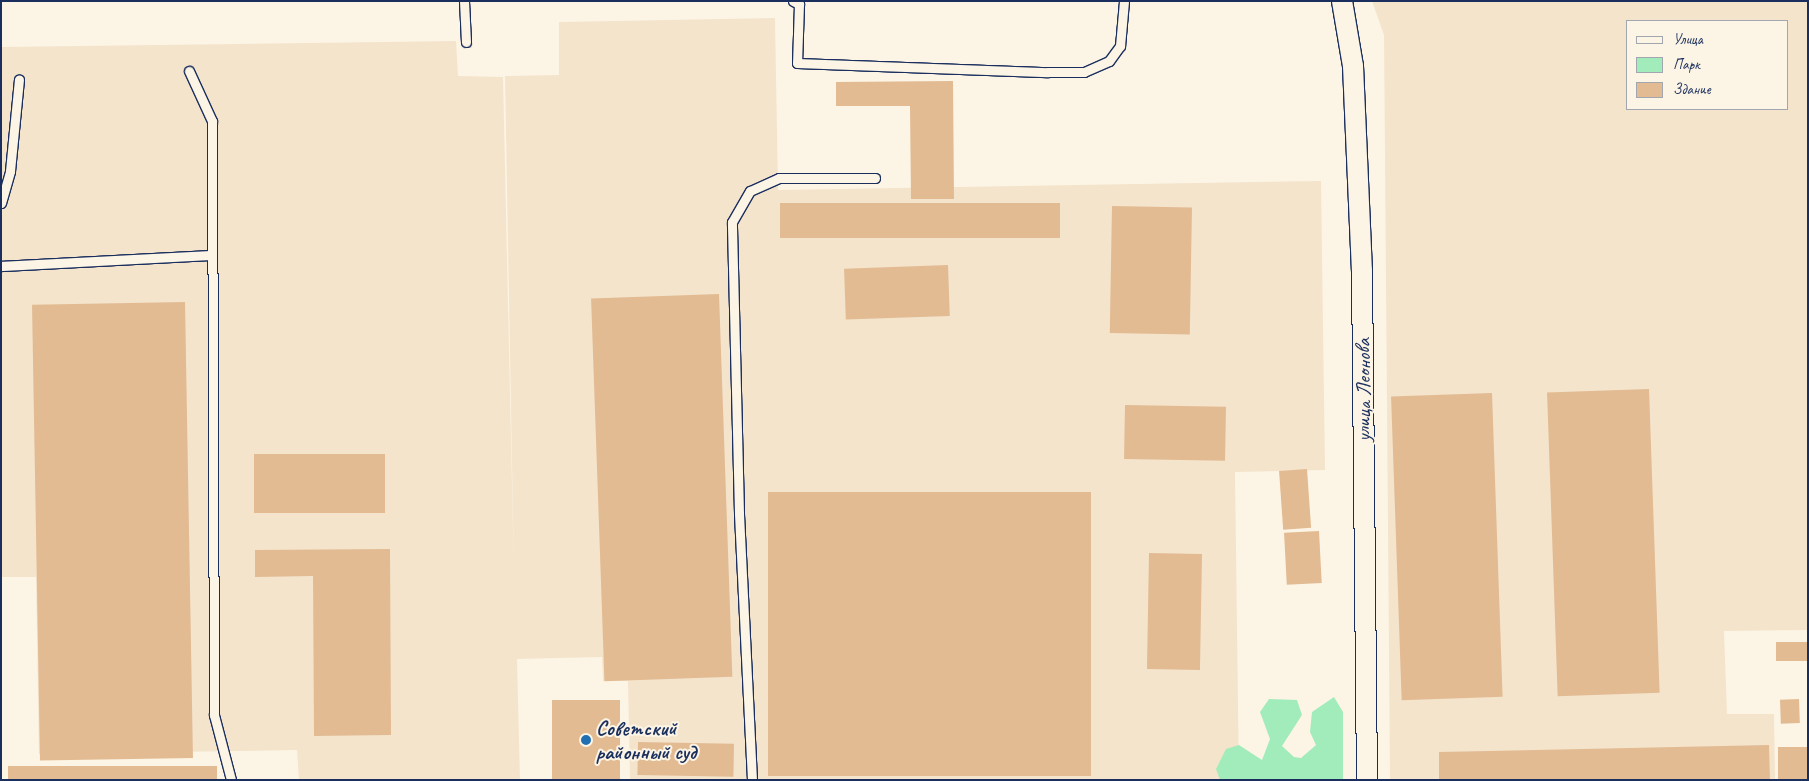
<!DOCTYPE html>
<html>
<head>
<meta charset="utf-8">
<style>
	body { margin:0 }
	#map { position:relative; width:1809px; height:781px; overflow:hidden; background:#fcf5e5; font-family:Caveat,sans-serif }
	div>[style] { position:absolute }
	[style*='--x'] { left:calc(var(--x)*1px); top:calc(var(--y)*1px); width:calc(var(--w)*1px); rotate:calc(var(--a)*1deg) }
	.built>* { inset:0; background:#f4e4cc }
	.green>* { inset:0; background:#a2ecbb }
	.building>* { inset:0; background:#e2bb93; transform-origin:0 0 }
	.roads { filter:drop-shadow(1px 0 #1b2f5e) drop-shadow(-1px 0 #1b2f5e) drop-shadow(0 1px #1b2f5e) drop-shadow(0 -1px #1b2f5e) }
	.service>* { height:9px; margin:-4.5px; padding:0 4.5px; transform-origin:4.5px; border-radius:4.5px; background:#fcf5e5 }
	.tertiary>* { height:20px; margin:-10px; padding:0 10px; transform-origin:10px; border-radius:10px; background:#fcf5e5 }
	.dots>* { width:14px; height:14px; translate:-50% -50%; box-sizing:border-box; border:2px solid #fcf5e5; border-radius:50% }
	span { translate:-50% -50%; white-space:nowrap; text-align:center; line-height:1.15; -webkit-text-stroke:4px #fcf5e5; paint-order:stroke }
	.street-label { font-size:21px; color:#1b2f5e }
	.poi-label { font-size:21px; color:#1b2f5e; font-weight:700 }
	.left { translate:0 -50%; text-align:left }
	.frame { position:absolute; inset:0; border:2px solid #1b2f5e; pointer-events:none }
	.legend { position:absolute; left:1626px; top:20px; width:162px; height:90px; box-sizing:border-box; background:#fcf5e5; border:1px solid #a2a6af; margin:0; padding:6px 9px; list-style:none; font-size:15px; color:#1b2f5e }
	.legend li { display:flex; align-items:center; gap:10px; height:25px }
	.legend b { width:25px; border:1px solid #a2a6af }
</style>
</head>
<body>
<div id="map">
	<div class="built">
		<div style="clip-path:polygon(evenodd,1372px 1px,1808px 1px,1808px 630px,1724px 631px,1727px 714px,1774px 714px,1775px 780px,1390px 780px,1384px 35px,1372px 1px,1628px 21px,1788px 21px,1788px 109px,1628px 109px,1628px 21px)"></div>
		<div style="clip-path:polygon(775px 18px,778px 190px,1321px 181px,1325px 470px,1235px 472px,1239px 780px,630px 780px,628px 681px,603px 681px,602px 657px,517px 659px,520px 780px,299px 780px,297px 750px,39px 754px,36px 577px,1px 577px,1px 47px,456px 41px,458px 76px,503px 77px,514px 574px,505px 76px,559px 75px,559px 22px)"></div>
	</div>
	<div class="green">
		<div style="clip-path:polygon(1334px 697px,1343px 712px,1343px 780px,1220px 780px,1216px 769px,1226px 749px,1239px 745px,1262px 760px,1270px 739px,1260px 712px,1269px 699px,1297px 700px,1302px 715px,1282px 746px,1294px 757px,1301px 758px,1316px 745px,1310px 732px,1312px 712px)"></div>
	</div>
	<div class="building">
		<div style="clip-path:polygon(953px 81px,954px 199px,911px 199px,910px 106px,836px 106px,836px 82px)"></div>
		<div style="left:780px;top:203px;width:280px;height:35px"></div>
		<div style="left:1112px;top:206px;width:80px;height:127px;rotate:1deg"></div>
		<div style="left:948px;top:265px;width:51px;height:104px;rotate:88deg"></div>
		<div style="left:719px;top:294px;width:383px;height:128px;rotate:88deg"></div>
		<div style="left:185px;top:302px;width:456px;height:153px;rotate:89deg"></div>
		<div style="left:1649px;top:389px;width:304px;height:102px;rotate:88deg"></div>
		<div style="left:1492px;top:393px;width:304px;height:101px;rotate:88deg"></div>
		<div style="left:1125px;top:405px;width:101px;height:54px;rotate:1deg"></div>
		<div style="left:254px;top:454px;width:131px;height:59px"></div>
		<div style="left:1307px;top:469px;width:59px;height:28px;rotate:86deg"></div>
		<div style="left:768px;top:492px;width:323px;height:284px"></div>
		<div style="left:1319px;top:531px;width:52px;height:35px;rotate:87deg"></div>
		<div style="clip-path:polygon(390px 549px,391px 735px,314px 736px,313px 576px,255px 577px,255px 550px)"></div>
		<div style="left:1149px;top:553px;width:53px;height:116px;rotate:1deg"></div>
		<div style="left:1808px;top:642px;width:19px;height:32px;rotate:90deg"></div>
		<div style="left:1799px;top:699px;width:24px;height:19px;rotate:88deg"></div>
		<div style="left:552px;top:700px;width:68px;height:80px"></div>
		<div style="left:638px;top:742px;width:96px;height:33px;rotate:1deg"></div>
		<div style="clip-path:polygon(1769px 745px,1770px 780px,1439px 780px,1439px 752px)"></div>
		<div style="left:1778px;top:747px;width:30px;height:33px"></div>
		<div style="left:217px;top:766px;width:14px;height:209px;rotate:90deg"></div>
	</div>
	<div class="roads">
		<div class="service">
			<div style="--x:464;--y:1;--w:41;--a:87.2"></div>
			<div style="--x:793;--y:1;--w:7;--a:27"></div>
			<div style="--x:799;--y:4;--w:59;--a:91.9"></div>
			<div style="--x:797;--y:63;--w:251;--a:2.1"></div>
			<div style="--x:1048;--y:72;--w:36;--a:0"></div>
			<div style="--x:1084;--y:72;--w:27;--a:-24"></div>
			<div style="--x:1109;--y:61;--w:19;--a:-54"></div>
			<div style="--x:1120;--y:46;--w:45;--a:-84.9"></div>
			<div style="--x:189;--y:71;--w:55;--a:65.3"></div>
			<div style="--x:212;--y:121;--w:594;--a:89.81"></div>
			<div style="--x:214;--y:715;--w:67;--a:75.3"></div>
			<div style="--x:1;--y:203;--w:33;--a:-74"></div>
			<div style="--x:10;--y:171;--w:92;--a:-84.4"></div>
			<div style="--x:1;--y:266;--w:210;--a:-3"></div>
			<div style="--x:752;--y:780;--w:267;--a:-92.8"></div>
			<div style="--x:739;--y:513;--w:291;--a:-91.4"></div>
			<div style="--x:732;--y:222;--w:36;--a:-60"></div>
			<div style="--x:750;--y:191;--w:32;--a:-24"></div>
			<div style="--x:779;--y:178;--w:96;--a:0"></div>
		</div>
		<div class="tertiary">
			<div style="--x:1342;--y:1;--w:66;--a:80.4"></div>
			<div style="--x:1353;--y:66;--w:205;--a:87.5"></div>
			<div style="--x:1362;--y:271;--w:509;--a:89.44"></div>
		</div>
	</div>
	<div class="dots">
		<div style="left:586px;top:740px;background:#1f6fb2"></div>
	</div>
	<div class="street-label">
		<span style="left:1363px;top:390px;rotate:-90deg">улица Леонова</span>
	</div>
	<div class="poi-label">
		<span class="left" style="left:596px;top:740px">Советский<br>районный суд</span>
	</div>
	<div class="frame"></div>
	<ul class="legend">
	<li><b style="height:6px;background:#fcf5e5"></b>Улица</li>
	<li><b style="height:14px;background:#a2ecbb"></b>Парк</li>
	<li><b style="height:14px;background:#e2bb93"></b>Здание</li>
	</ul>
</div>
</body>
</html>
